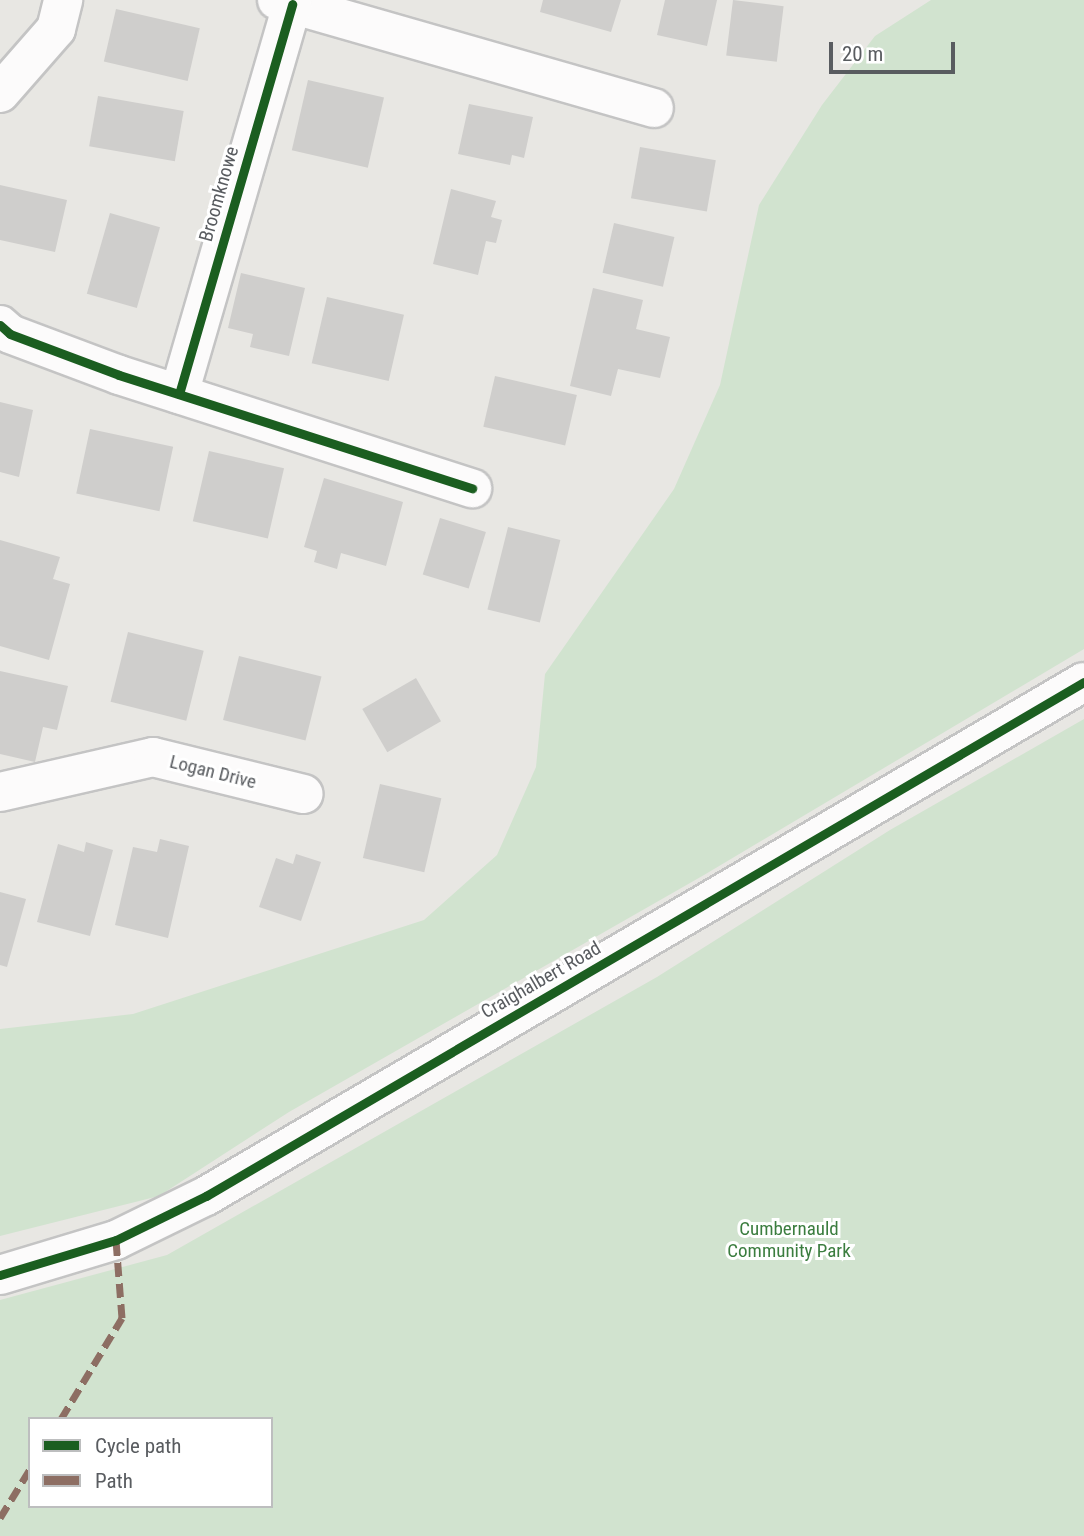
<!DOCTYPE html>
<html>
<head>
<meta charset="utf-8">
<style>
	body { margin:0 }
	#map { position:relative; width:1084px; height:1536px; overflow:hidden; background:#e8e7e3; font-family:"Roboto Condensed",sans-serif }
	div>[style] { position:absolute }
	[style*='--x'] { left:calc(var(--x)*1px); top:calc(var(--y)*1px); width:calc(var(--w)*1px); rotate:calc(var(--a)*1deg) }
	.green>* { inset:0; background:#d1e3cf }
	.building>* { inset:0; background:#cfcecc; transform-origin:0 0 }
	.roads { filter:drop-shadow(2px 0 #c4c4c4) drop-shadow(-2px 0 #c4c4c4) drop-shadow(0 2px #c4c4c4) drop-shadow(0 -2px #c4c4c4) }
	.minor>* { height:38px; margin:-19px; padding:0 19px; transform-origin:19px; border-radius:19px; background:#fcfbfb }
	.quiet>* { height:7px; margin-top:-3.5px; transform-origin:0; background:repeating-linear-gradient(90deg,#8d6e63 0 14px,transparent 0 21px) }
	.cycleway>* { height:9px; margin:-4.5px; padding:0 4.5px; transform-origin:4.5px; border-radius:4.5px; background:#1b5e20 }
	span { translate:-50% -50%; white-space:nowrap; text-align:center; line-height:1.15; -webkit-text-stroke:6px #fff; paint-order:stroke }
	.street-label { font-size:19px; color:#595c60 }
	.park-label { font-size:19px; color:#3b7d3f }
	.legend { position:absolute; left:28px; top:1417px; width:245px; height:91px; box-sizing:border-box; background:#fff; border:2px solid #bdbebf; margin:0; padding:9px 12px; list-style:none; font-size:21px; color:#595c60 }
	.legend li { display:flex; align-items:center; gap:14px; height:35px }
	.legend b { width:35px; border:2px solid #bdbebf }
	.scale { position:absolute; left:829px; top:42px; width:126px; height:32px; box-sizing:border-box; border:4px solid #595c60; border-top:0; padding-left:9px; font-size:21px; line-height:24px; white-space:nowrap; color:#595c60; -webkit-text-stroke:5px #fff; paint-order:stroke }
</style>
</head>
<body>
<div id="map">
	<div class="green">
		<div style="clip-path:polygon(931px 0,1084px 0,1084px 649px,704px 875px,289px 1112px,159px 1196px,0 1236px,0 1029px,133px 1014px,424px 920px,497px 855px,536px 767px,545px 674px,674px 489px,720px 385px,759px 205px,822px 105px,875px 36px)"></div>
		<div style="clip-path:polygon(evenodd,1084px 719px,1084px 1536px,0 1536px,0 1300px,167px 1255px,657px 977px,890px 830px,1084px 719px,30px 1419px,271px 1419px,271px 1506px,30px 1506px,30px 1419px)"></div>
	</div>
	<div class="building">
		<div style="clip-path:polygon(543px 0,621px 0,611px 32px,540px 12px)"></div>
		<div style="clip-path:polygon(665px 0,717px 0,707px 46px,657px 35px)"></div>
		<div style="left:733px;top:0;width:51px;height:56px;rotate:7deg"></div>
		<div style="left:116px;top:9px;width:86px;height:54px;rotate:13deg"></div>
		<div style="left:308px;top:80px;width:78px;height:72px;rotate:13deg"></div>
		<div style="left:98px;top:96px;width:87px;height:51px;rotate:10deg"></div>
		<div style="clip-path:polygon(469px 104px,533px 117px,524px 158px,512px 155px,510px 165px,458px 154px)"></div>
		<div style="left:640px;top:147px;width:77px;height:52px;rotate:10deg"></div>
		<div style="clip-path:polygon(0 185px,67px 200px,55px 252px,0 240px)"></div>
		<div style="clip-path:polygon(451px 189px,496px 201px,491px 217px,502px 220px,496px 243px,486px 241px,478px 275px,433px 264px)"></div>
		<div style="left:110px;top:213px;width:52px;height:84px;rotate:16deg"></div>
		<div style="left:614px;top:223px;width:62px;height:51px;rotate:13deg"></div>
		<div style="clip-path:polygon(241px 273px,305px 288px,289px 356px,250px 347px,253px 334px,228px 328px)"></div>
		<div style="clip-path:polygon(593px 288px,643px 300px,636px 329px,670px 337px,660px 378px,618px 369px,611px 396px,570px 386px)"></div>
		<div style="left:327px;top:297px;width:79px;height:68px;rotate:13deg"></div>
		<div style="left:495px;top:376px;width:84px;height:52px;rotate:13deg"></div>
		<div style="clip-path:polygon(0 402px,33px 410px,19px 477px,0 472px)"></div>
		<div style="left:90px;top:429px;width:85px;height:66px;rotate:12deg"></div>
		<div style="left:209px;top:451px;width:77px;height:72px;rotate:13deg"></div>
		<div style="clip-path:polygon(324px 478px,403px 502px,386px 566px,341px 553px,337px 569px,314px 562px,317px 551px,304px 547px)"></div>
		<div style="left:440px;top:518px;width:48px;height:59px;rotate:17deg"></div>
		<div style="left:508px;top:527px;width:54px;height:85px;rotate:14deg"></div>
		<div style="clip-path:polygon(0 540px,60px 557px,53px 579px,70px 584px,49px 660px,0 646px)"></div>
		<div style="left:128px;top:632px;width:78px;height:72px;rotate:14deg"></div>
		<div style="left:239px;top:656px;width:85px;height:66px;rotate:14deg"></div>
		<div style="clip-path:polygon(0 671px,68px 686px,57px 730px,43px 727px,35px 762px,0 754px)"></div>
		<div style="left:416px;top:678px;width:50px;height:62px;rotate:60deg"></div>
		<div style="left:380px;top:784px;width:63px;height:76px;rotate:13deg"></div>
		<div style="clip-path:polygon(160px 839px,189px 846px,168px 938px,115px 925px,133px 847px,157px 852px)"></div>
		<div style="clip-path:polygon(86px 842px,113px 850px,90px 936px,37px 922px,58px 844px,84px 852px)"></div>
		<div style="clip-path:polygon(296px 854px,321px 862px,301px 921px,259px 907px,276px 858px,293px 864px)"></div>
		<div style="clip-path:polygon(0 892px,26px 899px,7px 967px,0 965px)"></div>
	</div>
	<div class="roads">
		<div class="minor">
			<div style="--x:277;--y:0;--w:392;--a:16"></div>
			<div style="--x:0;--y:93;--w:85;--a:-48.8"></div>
			<div style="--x:56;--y:29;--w:30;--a:-76"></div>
			<div style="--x:0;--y:325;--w:13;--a:42"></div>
			<div style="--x:10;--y:334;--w:116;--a:20.6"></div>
			<div style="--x:119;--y:375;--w:371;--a:17.8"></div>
			<div style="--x:179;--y:394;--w:406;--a:-73.8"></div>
			<div style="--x:0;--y:792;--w:157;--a:-12.9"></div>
			<div style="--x:153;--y:757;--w:155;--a:13.8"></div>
			<div style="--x:0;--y:1275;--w:121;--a:-16.8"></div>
			<div style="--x:116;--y:1240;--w:100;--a:-26.1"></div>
			<div style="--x:206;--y:1196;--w:1017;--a:-30.35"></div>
		</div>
	</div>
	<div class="quiet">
		<div style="--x:61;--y:1419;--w:118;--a:-58.9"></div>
		<div style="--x:122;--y:1318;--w:78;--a:-94.4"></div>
		<div style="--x:0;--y:1518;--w:57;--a:-58.5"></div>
	</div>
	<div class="cycleway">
		<div style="--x:0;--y:325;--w:13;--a:42"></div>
		<div style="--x:10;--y:334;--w:116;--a:20.6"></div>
		<div style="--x:119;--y:375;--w:371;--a:17.8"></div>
		<div style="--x:179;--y:394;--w:406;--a:-73.8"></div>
		<div style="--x:0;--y:1275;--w:121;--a:-16.8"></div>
		<div style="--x:116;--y:1240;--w:100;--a:-26.1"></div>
		<div style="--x:206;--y:1196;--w:1017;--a:-30.35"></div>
	</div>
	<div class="street-label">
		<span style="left:219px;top:194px;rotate:-74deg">Broomknowe</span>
		<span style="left:213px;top:772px;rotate:14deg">Logan Drive</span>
		<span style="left:541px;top:980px;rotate:-30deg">Craighalbert Road</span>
	</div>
	<div class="park-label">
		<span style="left:789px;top:1240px">Cumbernauld<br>Community Park</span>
	</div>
	<ul class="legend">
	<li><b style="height:9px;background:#1b5e20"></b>Cycle path</li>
	<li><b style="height:9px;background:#8d6e63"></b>Path</li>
	</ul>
	<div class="scale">20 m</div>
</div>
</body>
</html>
